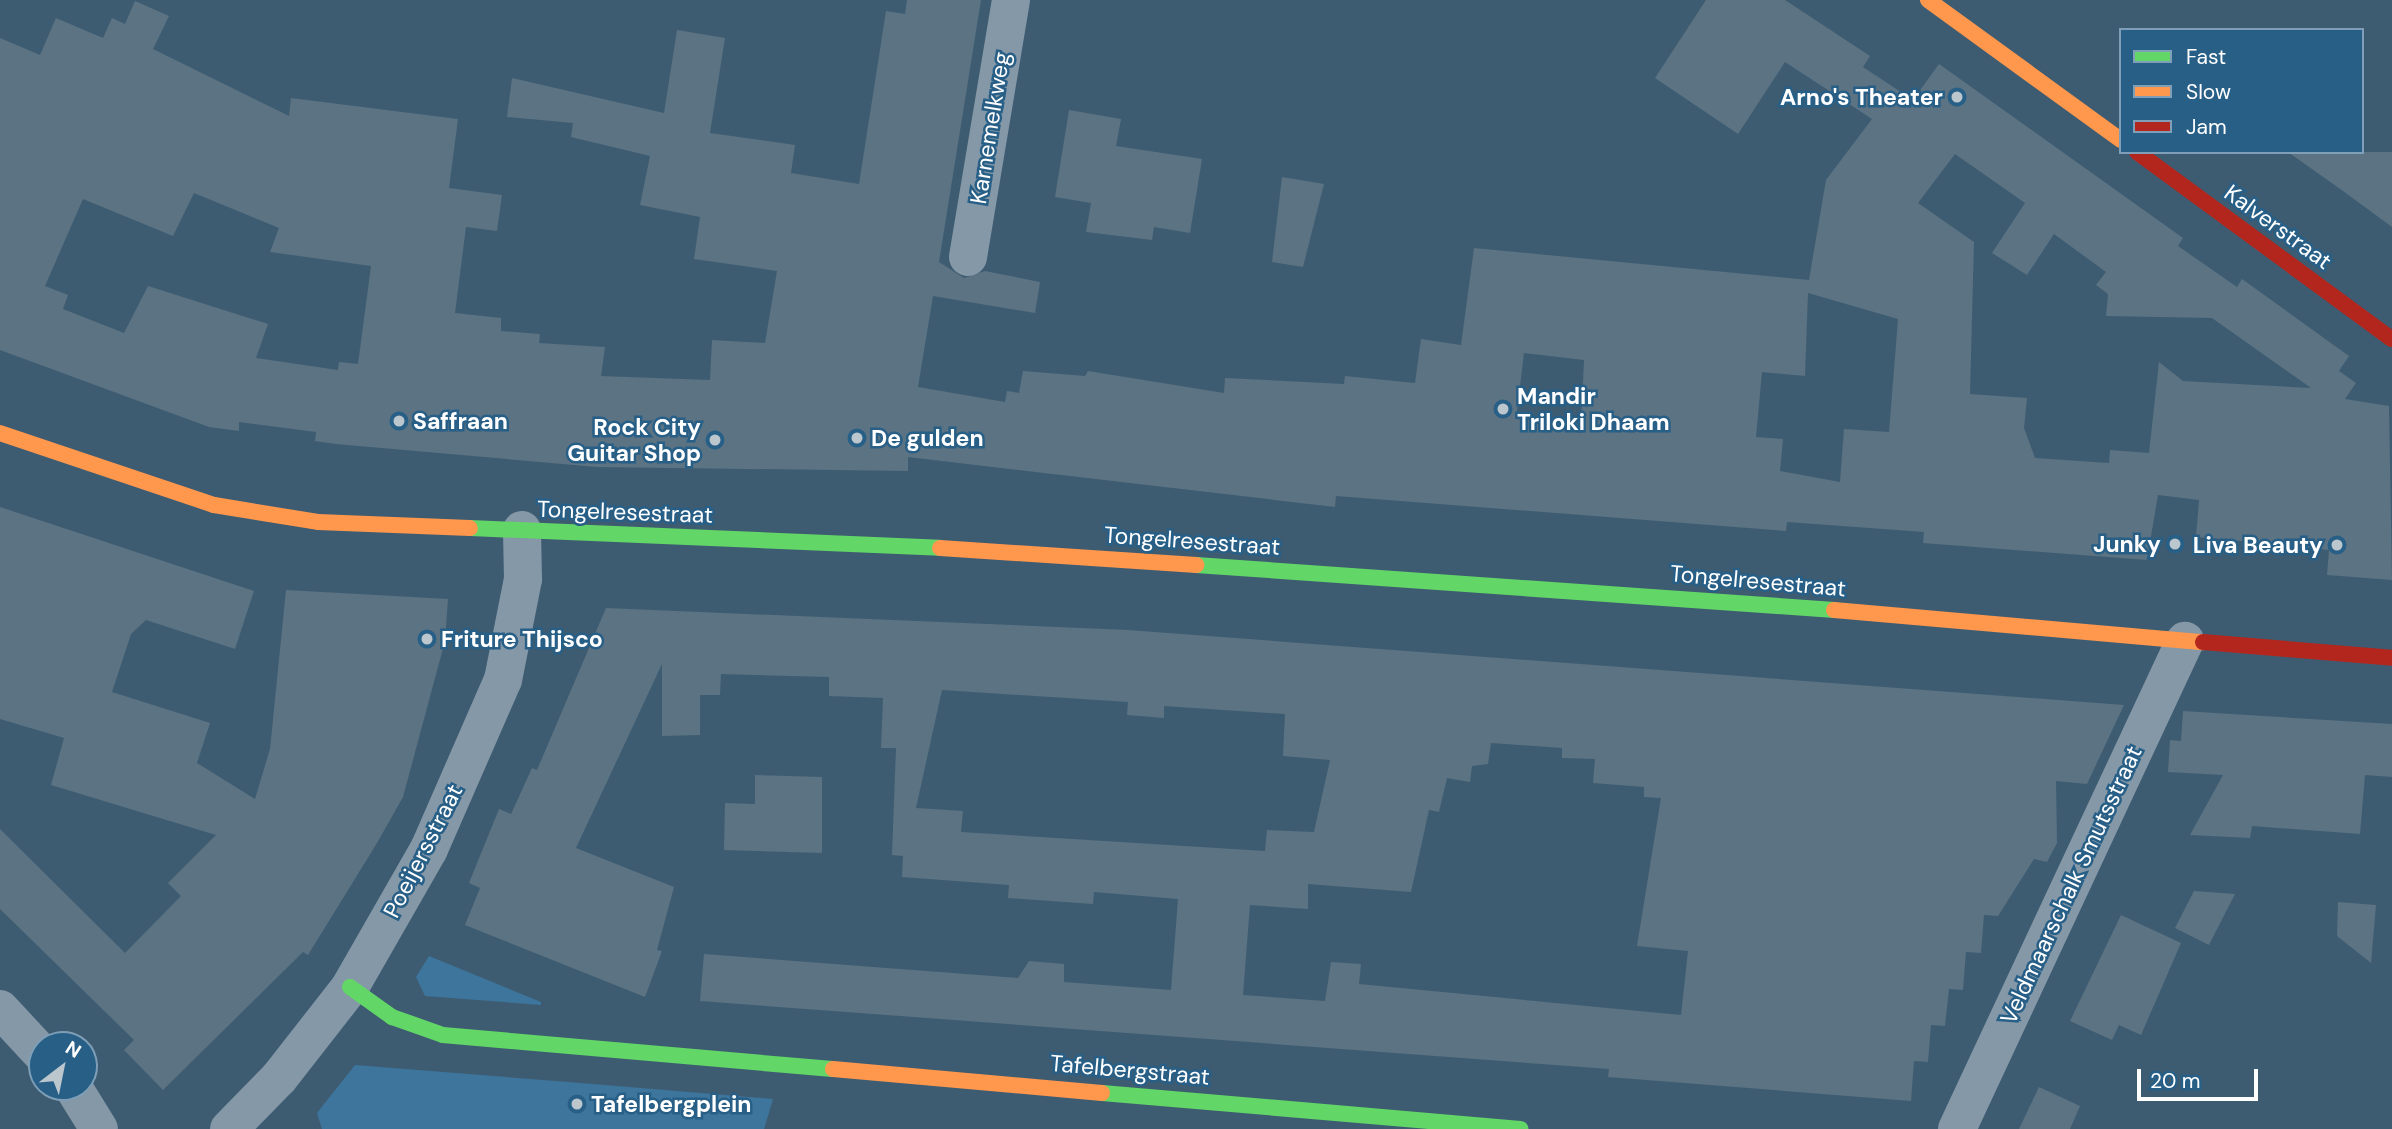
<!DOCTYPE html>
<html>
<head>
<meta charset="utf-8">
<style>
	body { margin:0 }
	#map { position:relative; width:2392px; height:1129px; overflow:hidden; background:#3e5c71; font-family:"DM Sans",sans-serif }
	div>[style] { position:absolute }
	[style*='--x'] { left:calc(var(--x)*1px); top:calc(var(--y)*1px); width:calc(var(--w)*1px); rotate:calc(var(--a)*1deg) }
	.green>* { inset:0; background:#3d759c }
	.building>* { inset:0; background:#5b7383 }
	.street>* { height:38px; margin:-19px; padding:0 19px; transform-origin:19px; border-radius:19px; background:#8598a7 }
	.fast>* { height:16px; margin:-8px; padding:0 8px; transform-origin:8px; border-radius:8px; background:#63d668 }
	.slow>* { height:16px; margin:-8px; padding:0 8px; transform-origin:8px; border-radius:8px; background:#ff974d }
	.jam>* { height:16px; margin:-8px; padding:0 8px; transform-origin:8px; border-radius:8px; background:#b3261e }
	.dots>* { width:19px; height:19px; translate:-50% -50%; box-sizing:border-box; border:4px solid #285f87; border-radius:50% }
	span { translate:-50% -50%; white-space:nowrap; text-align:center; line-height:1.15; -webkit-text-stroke:5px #285f87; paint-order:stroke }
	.poi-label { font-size:23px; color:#fff; font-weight:700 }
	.right { translate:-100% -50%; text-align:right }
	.left { translate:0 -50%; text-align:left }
	.street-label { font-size:23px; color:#fff }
	.legend { position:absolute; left:2119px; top:28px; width:245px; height:126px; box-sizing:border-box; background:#285f87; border:2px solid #7e9fb7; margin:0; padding:9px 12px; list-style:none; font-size:21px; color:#fff }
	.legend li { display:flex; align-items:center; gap:14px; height:35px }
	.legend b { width:35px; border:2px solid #7e9fb7 }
	.north { position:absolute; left:28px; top:1031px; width:70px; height:70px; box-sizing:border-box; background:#285f87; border:2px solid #7e9fb7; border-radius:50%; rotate:32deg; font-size:19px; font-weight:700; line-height:28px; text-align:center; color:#fff }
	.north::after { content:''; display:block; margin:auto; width:24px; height:32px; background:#bbc6cd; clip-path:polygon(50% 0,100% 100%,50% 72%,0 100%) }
	.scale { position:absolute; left:2137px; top:1069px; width:121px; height:32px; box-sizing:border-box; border:4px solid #fff; border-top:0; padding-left:9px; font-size:21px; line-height:24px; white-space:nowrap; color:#fff; -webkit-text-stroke:5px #285f87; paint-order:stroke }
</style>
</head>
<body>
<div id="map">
	<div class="green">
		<div style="clip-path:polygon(429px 956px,541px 1002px,541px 1005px,425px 996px,416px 977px)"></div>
		<div style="clip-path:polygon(355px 1065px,593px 1084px,773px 1099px,764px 1129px,322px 1129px,317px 1113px)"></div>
	</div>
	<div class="building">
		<div style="clip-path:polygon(evenodd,907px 0,981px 0,939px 262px,964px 278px,985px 271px,1040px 282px,1035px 313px,933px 296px,918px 387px,1005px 402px,1007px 391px,1019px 393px,1023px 371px,1085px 376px,1088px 371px,1224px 393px,1225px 378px,1344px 384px,1345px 376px,1415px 383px,1421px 339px,1461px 345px,1474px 248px,1809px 280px,1826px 180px,1872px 119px,1785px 62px,1738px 134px,1655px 78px,1706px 0,1785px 0,1870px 56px,1863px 67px,1913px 100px,1939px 64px,2183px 238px,2178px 246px,2237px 287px,2242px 279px,2349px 356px,2339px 371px,2356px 383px,2345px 399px,2389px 406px,2392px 580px,2327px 575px,2329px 550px,2268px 543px,2260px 550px,2253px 542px,2196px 537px,2199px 500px,2158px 495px,2147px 560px,1923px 543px,1924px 532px,1787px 522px,1786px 531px,1336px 496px,1335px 507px,908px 457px,908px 471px,597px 467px,336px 444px,315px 441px,316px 432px,239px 422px,239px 431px,209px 427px,0 350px,0 38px,40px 55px,56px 18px,103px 38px,112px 18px,125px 24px,135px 1px,169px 16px,153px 49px,289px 116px,291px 98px,458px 119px,449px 188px,502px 195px,497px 231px,466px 227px,455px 313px,501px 318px,501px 331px,540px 334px,539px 343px,605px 347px,601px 376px,710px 380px,712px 340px,765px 343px,777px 271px,694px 259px,700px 217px,640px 205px,650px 156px,571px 137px,573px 123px,507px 117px,512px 78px,664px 113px,677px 30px,725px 38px,710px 133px,795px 145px,791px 173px,859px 184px,886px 11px,905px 14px,907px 0,1955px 154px,2025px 203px,1992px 253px,2027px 275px,2054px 234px,2106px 272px,2096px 285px,2108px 294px,2106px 316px,2212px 318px,2311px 388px,2183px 381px,2159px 362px,2149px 453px,2110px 450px,2109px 463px,2035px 458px,2024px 428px,2027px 398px,1970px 394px,1974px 242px,1918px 203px,1955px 154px,907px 0,194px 193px,279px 228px,270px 252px,371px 266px,358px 364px,339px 362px,338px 370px,256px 358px,268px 324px,148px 286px,124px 333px,63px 309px,68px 295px,45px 286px,83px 199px,173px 236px,194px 193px,907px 0,1808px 293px,1898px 319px,1889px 432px,1844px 429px,1840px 482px,1780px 471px,1783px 439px,1756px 437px,1762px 372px,1805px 376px,1808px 293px,907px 0,1524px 353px,1584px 360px,1581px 424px,1516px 419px,1524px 353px)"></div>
		<div style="clip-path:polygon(1069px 110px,1121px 119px,1116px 146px,1202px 159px,1190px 233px,1154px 227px,1152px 240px,1086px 232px,1091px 203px,1055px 197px)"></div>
		<div style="clip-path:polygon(2288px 152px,2392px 152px,2392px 227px,2343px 191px)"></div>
		<div style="clip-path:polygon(1282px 177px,1324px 184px,1303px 267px,1272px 262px)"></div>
		<div style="clip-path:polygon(0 507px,254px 591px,235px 649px,146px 620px,131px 634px,112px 692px,210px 723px,197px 763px,255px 799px,270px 749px,286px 590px,448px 599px,445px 641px,403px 797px,377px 843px,308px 955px,303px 952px,163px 1090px,124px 1050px,134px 1040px,0 909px,0 829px,125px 953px,181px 896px,168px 883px,216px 835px,51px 785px,64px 738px,0 719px)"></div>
		<div style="clip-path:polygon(evenodd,606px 608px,1128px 630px,2124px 705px,2087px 784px,2056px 781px,2057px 843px,2047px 862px,2034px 859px,1998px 916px,1984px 915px,1981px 953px,1966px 952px,1963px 990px,1949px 989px,1945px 1026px,1931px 1025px,1928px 1062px,1914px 1061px,1911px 1101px,1608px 1077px,1609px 1069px,700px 1001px,704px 954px,1018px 978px,1029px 961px,1064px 964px,1064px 982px,1171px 990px,1178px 899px,1094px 892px,1093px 904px,1008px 898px,1009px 885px,902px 877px,903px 856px,892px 855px,896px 748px,881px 748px,883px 698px,829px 696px,829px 677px,721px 674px,720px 695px,700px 695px,700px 735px,662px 736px,662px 664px,576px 848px,674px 887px,657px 950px,662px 951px,645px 997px,465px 925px,480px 888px,469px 883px,499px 809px,511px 814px,532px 768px,537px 770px,606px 608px,942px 690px,1128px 702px,1127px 715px,1164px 718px,1164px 706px,1285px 714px,1283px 756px,1330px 760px,1314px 832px,1267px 830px,1265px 851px,961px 832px,963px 811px,916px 808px,942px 690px,606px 608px,1491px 743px,1562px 748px,1562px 758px,1595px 759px,1593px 783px,1644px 787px,1644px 797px,1661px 798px,1637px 946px,1688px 951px,1681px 1015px,1359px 984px,1361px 964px,1331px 962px,1325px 1001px,1243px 995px,1250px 905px,1308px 909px,1308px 884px,1411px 892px,1429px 810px,1439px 812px,1447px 778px,1470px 782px,1472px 766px,1488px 764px,1491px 743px)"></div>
		<div style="clip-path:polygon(2183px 711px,2392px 724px,2392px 777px,2365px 775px,2360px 834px,2252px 826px,2250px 838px,2190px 835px,2223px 775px,2168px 772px,2170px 740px,2181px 741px)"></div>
		<div style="clip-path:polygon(755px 775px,822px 777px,822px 853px,724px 850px,725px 803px,755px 804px)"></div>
		<div style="clip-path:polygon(2194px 891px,2235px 894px,2209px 945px,2175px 928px)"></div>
		<div style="clip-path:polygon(2338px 902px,2376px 905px,2371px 963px,2337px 936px)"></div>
		<div style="clip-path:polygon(2121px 915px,2181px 943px,2141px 1035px,2119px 1025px,2112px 1040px,2070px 1021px)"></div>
		<div style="clip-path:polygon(2039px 1087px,2080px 1106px,2070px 1129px,2019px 1129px)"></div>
	</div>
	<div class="street">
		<div style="--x:968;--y:257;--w:261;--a:-80.5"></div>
		<div style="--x:0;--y:1009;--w:62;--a:47"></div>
		<div style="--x:73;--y:1087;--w:49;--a:58.2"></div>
		<div style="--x:229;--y:1129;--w:71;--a:-45.6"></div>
		<div style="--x:279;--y:1078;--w:115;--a:-52"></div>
		<div style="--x:350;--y:987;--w:159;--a:-60.2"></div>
		<div style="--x:429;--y:849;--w:184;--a:-66.4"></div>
		<div style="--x:503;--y:680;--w:103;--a:-78.8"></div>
		<div style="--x:523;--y:579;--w:49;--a:-91.2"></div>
		<div style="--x:1957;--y:1129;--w:539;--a:-64.96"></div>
	</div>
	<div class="fast">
		<div style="--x:470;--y:528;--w:470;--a:2.4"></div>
		<div style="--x:1196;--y:565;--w:640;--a:4.03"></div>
		<div style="--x:350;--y:987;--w:52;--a:35.5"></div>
		<div style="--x:392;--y:1017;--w:54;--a:19.4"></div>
		<div style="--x:443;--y:1035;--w:391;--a:5"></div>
		<div style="--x:1102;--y:1093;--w:420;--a:4.9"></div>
	</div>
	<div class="slow">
		<div style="--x:1928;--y:0;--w:238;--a:36"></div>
		<div style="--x:0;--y:433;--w:226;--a:18.6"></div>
		<div style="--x:214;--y:505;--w:105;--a:9.3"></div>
		<div style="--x:318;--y:522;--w:152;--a:2.3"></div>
		<div style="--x:940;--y:548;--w:257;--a:3.8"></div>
		<div style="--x:1834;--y:610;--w:370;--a:5"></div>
		<div style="--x:833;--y:1069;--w:270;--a:5.1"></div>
	</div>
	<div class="jam">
		<div style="--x:2137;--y:152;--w:316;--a:36.3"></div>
		<div style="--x:2203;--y:642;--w:190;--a:4.8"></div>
	</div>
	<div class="dots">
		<div style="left:1957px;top:97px;background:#bbc6cd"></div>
		<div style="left:1503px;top:409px;background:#bbc6cd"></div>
		<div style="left:399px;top:421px;background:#bbc6cd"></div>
		<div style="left:857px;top:438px;background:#bbc6cd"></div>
		<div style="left:715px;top:440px;background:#bbc6cd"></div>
		<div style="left:2175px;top:544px;background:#bbc6cd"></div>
		<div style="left:2337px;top:545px;background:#bbc6cd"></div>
		<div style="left:427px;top:639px;background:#bbc6cd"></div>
		<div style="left:577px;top:1104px;background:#bbc6cd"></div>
	</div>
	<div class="poi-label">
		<span class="right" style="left:1943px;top:97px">Arno's Theater</span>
		<span class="left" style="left:1517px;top:409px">Mandir<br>Triloki Dhaam</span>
		<span class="left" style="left:413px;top:421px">Saffraan</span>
		<span class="right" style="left:701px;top:440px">Rock City<br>Guitar Shop</span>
		<span class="left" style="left:871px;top:438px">De gulden</span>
		<span class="right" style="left:2161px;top:544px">Junky</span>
		<span class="right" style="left:2323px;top:545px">Liva Beauty</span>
		<span class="left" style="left:441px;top:639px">Friture Thijsco</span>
		<span class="left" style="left:591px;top:1104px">Tafelbergplein</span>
	</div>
	<div class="street-label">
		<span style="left:990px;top:128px;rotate:-81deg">Karnemelkweg</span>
		<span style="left:2278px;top:227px;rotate:36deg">Kalverstraat</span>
		<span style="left:625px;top:512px;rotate:2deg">Tongelresestraat</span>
		<span style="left:1192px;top:541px;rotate:4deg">Tongelresestraat</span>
		<span style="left:1758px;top:581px;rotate:5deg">Tongelresestraat</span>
		<span style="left:423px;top:851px;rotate:-63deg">Poeijersstraat</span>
		<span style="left:2071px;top:885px;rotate:-65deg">Veldmaarschalk Smutsstraat</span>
		<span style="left:1130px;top:1070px;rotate:5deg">Tafelbergstraat</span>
	</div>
	<ul class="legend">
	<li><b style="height:9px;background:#63d668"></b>Fast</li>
	<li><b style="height:9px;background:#ff974d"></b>Slow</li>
	<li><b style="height:9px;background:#b3261e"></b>Jam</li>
	</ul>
	<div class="north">N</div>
	<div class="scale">20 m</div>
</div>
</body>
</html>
